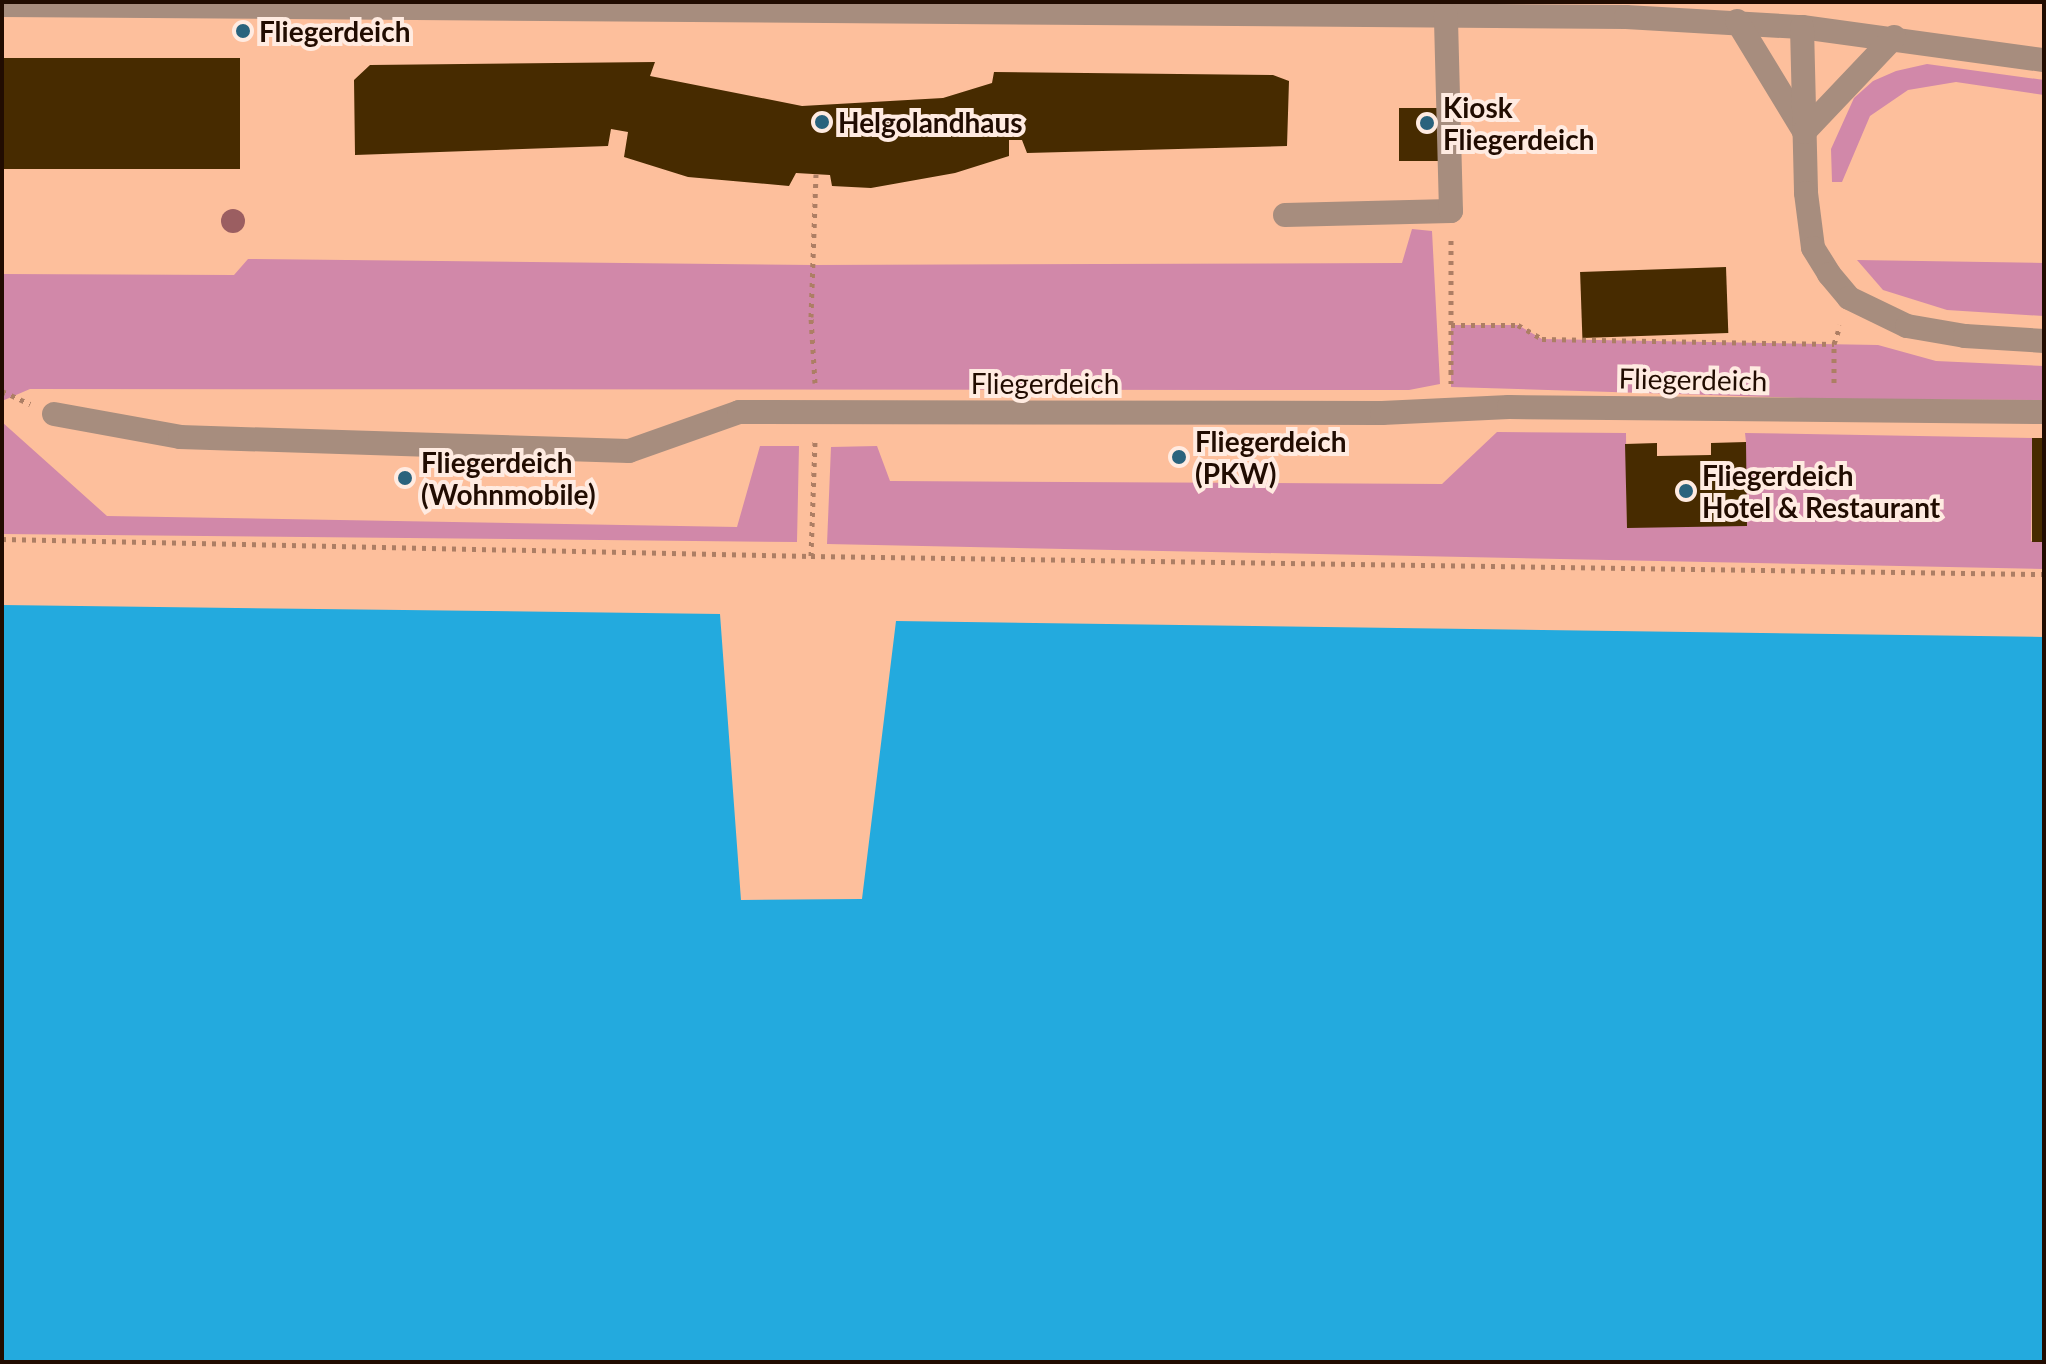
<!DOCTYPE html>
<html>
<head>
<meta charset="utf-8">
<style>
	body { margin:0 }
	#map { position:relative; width:2046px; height:1364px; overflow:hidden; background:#fdbf9c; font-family:Lato,sans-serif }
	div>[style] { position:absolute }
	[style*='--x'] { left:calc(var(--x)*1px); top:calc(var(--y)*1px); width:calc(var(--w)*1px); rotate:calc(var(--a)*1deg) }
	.green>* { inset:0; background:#d188a9 }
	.water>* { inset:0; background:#23aade }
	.building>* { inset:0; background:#472b00; transform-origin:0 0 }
	.path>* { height:5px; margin-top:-2.5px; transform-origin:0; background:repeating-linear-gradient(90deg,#ad7e64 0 4px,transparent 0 10px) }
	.minor>* { height:24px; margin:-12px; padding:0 12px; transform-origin:12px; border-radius:12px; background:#a78d7e }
	.trees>* { width:24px; height:24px; margin:-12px; border-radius:50%; background:#9b5e61 }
	.dots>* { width:22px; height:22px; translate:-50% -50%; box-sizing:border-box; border:4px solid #ffebe1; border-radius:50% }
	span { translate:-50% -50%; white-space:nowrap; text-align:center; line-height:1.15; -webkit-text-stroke:8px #ffebe1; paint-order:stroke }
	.poi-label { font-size:28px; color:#210c01; font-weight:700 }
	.left { translate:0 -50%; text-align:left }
	.street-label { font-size:28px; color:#210c01 }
	.frame { position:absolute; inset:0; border:4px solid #210c01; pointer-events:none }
</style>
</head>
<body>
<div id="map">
	<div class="green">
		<div style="clip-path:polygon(1927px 64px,2044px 80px,2044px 95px,1956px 82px,1908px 90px,1870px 116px,1842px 182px,1832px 182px,1831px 149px,1854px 98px,1873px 81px,1896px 71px)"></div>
		<div style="clip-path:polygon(1412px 229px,1432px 231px,1440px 384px,1409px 390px,30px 389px,2px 401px,2px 274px,234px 275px,248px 259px,813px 265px,1402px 263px)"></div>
		<div style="clip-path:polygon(1857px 260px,2044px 263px,2044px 316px,1947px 310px,1883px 290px)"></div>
		<div style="clip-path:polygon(1451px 325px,1518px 325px,1542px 339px,1878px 345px,1936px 361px,2044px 366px,2044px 400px,1833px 399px,1451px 387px)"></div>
		<div style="clip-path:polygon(2px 422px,107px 516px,737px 527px,760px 446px,799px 446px,797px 542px,2px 534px)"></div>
		<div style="clip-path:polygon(1497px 432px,1626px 433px,1627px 528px,1746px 442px,1745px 433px,2032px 438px,2031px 541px,2044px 542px,2044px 569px,827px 544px,831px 447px,877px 446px,890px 481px,1442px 484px)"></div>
	</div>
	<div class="water">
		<div style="clip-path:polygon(2px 605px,720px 614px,741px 900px,862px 899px,896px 621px,2044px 637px,2044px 1362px,2px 1362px)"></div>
	</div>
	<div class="building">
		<div style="left:2px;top:58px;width:238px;height:111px"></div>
		<div style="clip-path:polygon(655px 62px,650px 76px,802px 106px,943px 98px,992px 83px,994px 72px,1273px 75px,1289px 81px,1287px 146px,1027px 153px,1022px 140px,1009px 140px,1009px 156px,955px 173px,871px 188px,832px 186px,830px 175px,796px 173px,789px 186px,688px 177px,624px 157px,628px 132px,611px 129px,608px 146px,355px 155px,354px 80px,370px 65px)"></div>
		<div style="left:1399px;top:108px;width:41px;height:53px"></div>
		<div style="left:1726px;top:267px;width:66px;height:146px;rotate:88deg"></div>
		<div style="left:2032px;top:438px;width:12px;height:104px"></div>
		<div style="clip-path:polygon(1746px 442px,1747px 526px,1627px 528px,1625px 444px,1657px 443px,1657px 456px,1711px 455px,1711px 443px)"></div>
	</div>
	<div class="path">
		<div style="--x:1451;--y:325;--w:67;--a:0"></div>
		<div style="--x:1518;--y:325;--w:28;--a:30"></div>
		<div style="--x:1542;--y:339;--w:292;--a:1"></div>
		<div style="--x:1834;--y:344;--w:20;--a:-72"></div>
		<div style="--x:815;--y:383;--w:66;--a:-93.5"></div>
		<div style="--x:811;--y:317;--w:143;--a:-88"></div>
		<div style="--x:1834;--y:383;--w:39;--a:-90"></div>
		<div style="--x:1451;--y:384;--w:146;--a:-90"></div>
		<div style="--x:2;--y:391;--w:31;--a:25"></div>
		<div style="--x:2;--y:539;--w:809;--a:1.2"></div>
		<div style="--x:811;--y:556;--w:1233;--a:0.84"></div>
		<div style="--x:811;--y:556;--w:115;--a:-88"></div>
	</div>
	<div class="minor">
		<div style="--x:2;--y:5;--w:1624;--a:0.42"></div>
		<div style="--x:1626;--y:17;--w:176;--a:3.3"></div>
		<div style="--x:1802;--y:27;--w:244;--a:7.8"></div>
		<div style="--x:1737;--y:21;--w:125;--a:58.7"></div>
		<div style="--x:1802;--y:27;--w:166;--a:88.6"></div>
		<div style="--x:1806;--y:193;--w:55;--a:82.7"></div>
		<div style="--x:1813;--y:248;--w:31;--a:58"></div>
		<div style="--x:1829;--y:274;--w:31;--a:50"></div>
		<div style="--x:1849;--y:298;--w:64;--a:25.8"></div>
		<div style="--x:1907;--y:326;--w:59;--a:9.8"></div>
		<div style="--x:1965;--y:336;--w:79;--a:3.6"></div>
		<div style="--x:1804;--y:132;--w:131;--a:-46.5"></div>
		<div style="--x:1285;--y:215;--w:166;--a:-1.4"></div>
		<div style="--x:1451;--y:211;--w:196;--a:-91.5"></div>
		<div style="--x:54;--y:414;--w:128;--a:10.3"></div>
		<div style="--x:180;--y:437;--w:449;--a:1.8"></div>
		<div style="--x:629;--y:451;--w:117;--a:-19.5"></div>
		<div style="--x:739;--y:412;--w:643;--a:0.09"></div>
		<div style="--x:1382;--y:413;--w:127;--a:-2.7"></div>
		<div style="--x:1509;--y:407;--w:535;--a:0.54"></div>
	</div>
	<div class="trees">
		<div style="left:233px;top:221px"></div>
	</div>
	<div class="dots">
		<div style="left:243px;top:31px;background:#2a637d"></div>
		<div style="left:822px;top:122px;background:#2a637d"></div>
		<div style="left:1427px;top:123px;background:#2a637d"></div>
		<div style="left:1179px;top:457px;background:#2a637d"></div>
		<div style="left:405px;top:478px;background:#2a637d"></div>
		<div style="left:1686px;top:491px;background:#2a637d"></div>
	</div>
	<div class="poi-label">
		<span class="left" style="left:259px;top:31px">Fliegerdeich</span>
		<span class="left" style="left:1443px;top:123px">Kiosk<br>Fliegerdeich</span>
		<span class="left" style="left:838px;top:122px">Helgolandhaus</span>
		<span class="left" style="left:1195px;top:457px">Fliegerdeich<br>(PKW)</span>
		<span class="left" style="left:421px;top:478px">Fliegerdeich<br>(Wohnmobile)</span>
		<span class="left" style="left:1702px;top:491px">Fliegerdeich<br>Hotel &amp; Restaurant</span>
	</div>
	<div class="street-label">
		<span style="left:1693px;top:379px;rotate:1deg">Fliegerdeich</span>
		<span style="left:1045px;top:383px">Fliegerdeich</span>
	</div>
	<div class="frame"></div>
</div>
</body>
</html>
